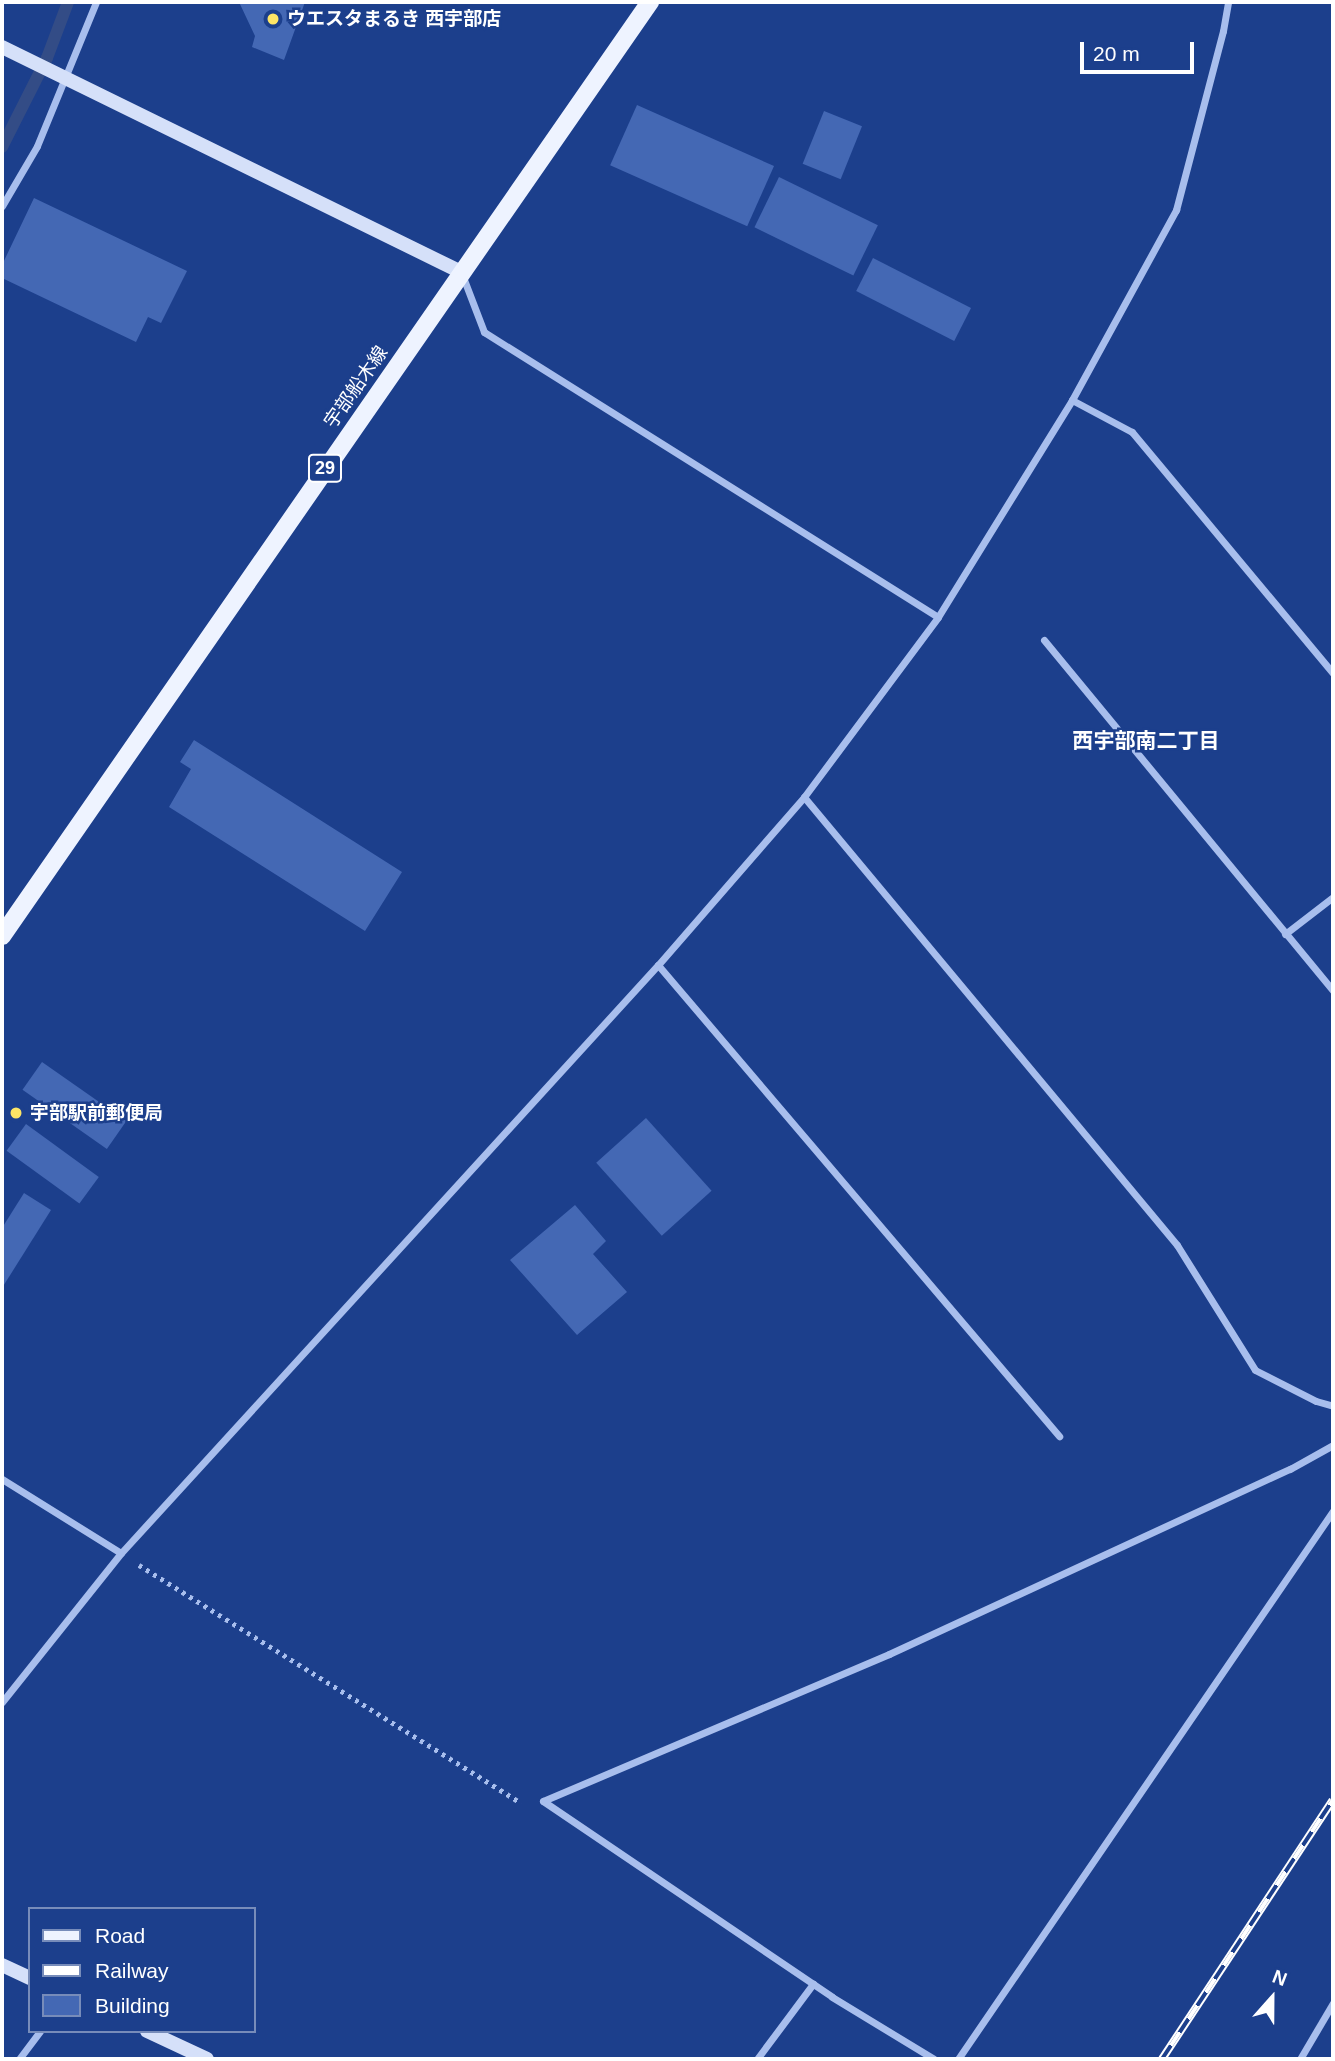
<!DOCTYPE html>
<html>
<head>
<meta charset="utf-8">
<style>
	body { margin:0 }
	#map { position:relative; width:1335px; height:2061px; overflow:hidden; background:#1c3f8c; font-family:Arial,"Noto Sans JP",sans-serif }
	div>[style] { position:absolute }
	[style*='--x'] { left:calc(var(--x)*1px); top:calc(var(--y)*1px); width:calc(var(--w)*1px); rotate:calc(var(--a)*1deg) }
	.stream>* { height:12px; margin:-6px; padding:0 6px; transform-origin:6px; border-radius:6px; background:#334c86 }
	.building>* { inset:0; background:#4468b4; transform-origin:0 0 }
	.path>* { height:4.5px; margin-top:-2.25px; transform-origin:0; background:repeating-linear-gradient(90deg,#a8beed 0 3.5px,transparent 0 8.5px) }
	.street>* { height:7px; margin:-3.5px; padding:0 3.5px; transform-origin:3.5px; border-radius:3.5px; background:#a8beed }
	.secondary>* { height:14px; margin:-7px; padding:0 7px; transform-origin:7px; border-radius:7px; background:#d5e0f9 }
	.primary>* { height:18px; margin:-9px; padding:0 9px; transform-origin:9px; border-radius:9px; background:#eef3ff }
	.rail>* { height:8px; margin-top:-4px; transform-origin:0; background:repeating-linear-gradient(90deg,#1c3f8c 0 16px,#fff 0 32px); box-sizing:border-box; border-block:2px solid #fff }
	.dots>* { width:19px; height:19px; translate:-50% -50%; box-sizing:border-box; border:4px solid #1c3f8c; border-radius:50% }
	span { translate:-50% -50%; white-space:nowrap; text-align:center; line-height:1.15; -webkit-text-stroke:5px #1c3f8c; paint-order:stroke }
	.shield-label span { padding:2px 5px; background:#1c3f8c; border:2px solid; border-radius:5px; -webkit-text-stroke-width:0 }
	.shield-label { font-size:18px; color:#fff; font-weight:700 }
	.poi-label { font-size:19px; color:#fff; font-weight:700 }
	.left { translate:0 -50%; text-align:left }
	.street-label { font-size:19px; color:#fff }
	.neighbourhood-label { font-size:21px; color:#fff; font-weight:700 }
	.frame { position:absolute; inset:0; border:4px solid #fff; pointer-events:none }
	.legend { position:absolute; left:28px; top:1907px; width:228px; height:126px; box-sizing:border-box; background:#1c3f8c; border:2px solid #778cba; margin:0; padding:9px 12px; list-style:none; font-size:21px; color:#fff }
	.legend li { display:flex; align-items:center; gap:14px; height:35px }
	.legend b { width:35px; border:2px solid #778cba }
	.north { position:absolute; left:1237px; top:1963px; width:70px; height:70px; -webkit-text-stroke:5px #1c3f8c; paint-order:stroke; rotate:21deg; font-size:19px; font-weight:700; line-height:28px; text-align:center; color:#fff }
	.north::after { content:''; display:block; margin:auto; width:24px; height:32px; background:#fff; clip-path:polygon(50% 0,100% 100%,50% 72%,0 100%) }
	.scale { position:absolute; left:1080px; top:42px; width:114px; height:32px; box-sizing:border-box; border:4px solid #fff; border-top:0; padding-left:9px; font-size:21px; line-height:24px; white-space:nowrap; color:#fff; -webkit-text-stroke:5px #1c3f8c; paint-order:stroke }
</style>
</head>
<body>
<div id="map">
	<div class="stream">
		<div style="--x:2;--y:147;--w:100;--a:-63.2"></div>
		<div style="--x:47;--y:58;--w:60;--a:-69.4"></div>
	</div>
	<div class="building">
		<div style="clip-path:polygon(239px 2px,305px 2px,284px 60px,252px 47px,255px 36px)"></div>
		<div style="left:637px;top:105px;width:150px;height:66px;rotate:24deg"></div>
		<div style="left:824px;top:111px;width:41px;height:57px;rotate:22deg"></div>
		<div style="left:779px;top:177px;width:110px;height:56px;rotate:26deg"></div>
		<div style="clip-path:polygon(34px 198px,187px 271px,161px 323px,148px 317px,136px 342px,2px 278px,2px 265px)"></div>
		<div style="left:873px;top:258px;width:110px;height:37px;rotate:27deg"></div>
		<div style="clip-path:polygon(194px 740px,402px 872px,365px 931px,169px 807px,191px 769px,180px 762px)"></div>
		<div style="left:42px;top:1062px;width:103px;height:34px;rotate:35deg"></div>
		<div style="left:646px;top:1118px;width:98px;height:67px;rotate:48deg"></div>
		<div style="left:26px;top:1124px;width:90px;height:33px;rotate:36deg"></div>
		<div style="clip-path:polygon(24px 1193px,51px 1210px,2px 1288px,2px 1228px)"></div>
		<div style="clip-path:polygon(575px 1205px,606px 1241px,593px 1254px,627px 1292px,577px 1335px,510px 1260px)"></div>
	</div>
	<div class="path">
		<div style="--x:139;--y:1565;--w:450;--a:31.9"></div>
	</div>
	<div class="street">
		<div style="--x:2;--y:206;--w:69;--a:-59.7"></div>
		<div style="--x:37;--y:146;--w:156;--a:-67.7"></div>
		<div style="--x:463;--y:277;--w:59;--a:69.1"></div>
		<div style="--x:484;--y:332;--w:536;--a:32.12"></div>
		<div style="--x:1072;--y:400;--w:68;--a:28.1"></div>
		<div style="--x:1132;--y:432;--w:314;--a:50.2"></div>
		<div style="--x:1044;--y:640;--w:455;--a:50.5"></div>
		<div style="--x:804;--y:797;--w:583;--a:50.22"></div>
		<div style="--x:1177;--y:1245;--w:147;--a:58"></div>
		<div style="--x:1255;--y:1370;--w:68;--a:26.9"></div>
		<div style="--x:1316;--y:1401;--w:18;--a:16"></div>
		<div style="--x:1285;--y:934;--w:61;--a:-37.6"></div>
		<div style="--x:658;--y:965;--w:619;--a:49.59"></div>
		<div style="--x:2;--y:1479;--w:140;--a:31.9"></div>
		<div style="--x:2;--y:1702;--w:191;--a:-51.4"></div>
		<div style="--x:121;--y:1553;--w:796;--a:-47.6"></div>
		<div style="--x:658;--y:965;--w:223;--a:-49"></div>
		<div style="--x:804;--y:797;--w:224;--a:-53.3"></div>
		<div style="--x:938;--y:617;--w:255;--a:-58.3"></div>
		<div style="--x:1072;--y:400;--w:217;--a:-61.3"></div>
		<div style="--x:1176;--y:210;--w:185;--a:-75.3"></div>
		<div style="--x:1223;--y:31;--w:29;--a:-80"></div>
		<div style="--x:543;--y:1801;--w:376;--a:-23"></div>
		<div style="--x:889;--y:1654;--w:442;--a:-24.8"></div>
		<div style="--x:1290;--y:1469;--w:49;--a:-29.2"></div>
		<div style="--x:543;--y:1801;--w:349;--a:34.1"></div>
		<div style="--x:832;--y:1997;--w:119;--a:31.3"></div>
		<div style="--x:19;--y:2059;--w:35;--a:-53"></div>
		<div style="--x:757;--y:2059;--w:94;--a:-53.3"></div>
		<div style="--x:958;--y:2059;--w:664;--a:-55.62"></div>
		<div style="--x:1300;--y:2059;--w:65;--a:-59.5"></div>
	</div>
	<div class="secondary">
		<div style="--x:2;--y:47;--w:511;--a:26.11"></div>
		<div style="--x:2;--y:1965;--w:31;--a:25"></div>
		<div style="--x:147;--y:2031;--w:66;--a:25"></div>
	</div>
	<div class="primary">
		<div style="--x:2;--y:936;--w:1137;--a:-55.25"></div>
	</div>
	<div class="rail">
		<div style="--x:1162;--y:2059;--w:310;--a:-56.6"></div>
	</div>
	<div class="dots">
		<div style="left:273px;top:19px;background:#fde566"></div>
		<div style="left:16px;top:1113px;background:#fde566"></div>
	</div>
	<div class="shield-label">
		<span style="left:325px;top:468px">29</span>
	</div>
	<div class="poi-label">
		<span class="left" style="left:287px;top:19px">ウエスタまるき 西宇部店</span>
		<span class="left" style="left:30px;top:1113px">宇部駅前郵便局</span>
	</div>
	<div class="street-label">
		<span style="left:356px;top:387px;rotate:-55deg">宇部船木線</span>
	</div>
	<div class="neighbourhood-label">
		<span style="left:1146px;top:741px">西宇部南二丁目</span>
	</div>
	<div class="frame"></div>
	<ul class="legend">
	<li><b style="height:9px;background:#eef3ff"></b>Road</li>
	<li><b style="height:9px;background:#fff"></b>Railway</li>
	<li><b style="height:19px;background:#4468b4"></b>Building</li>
	</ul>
	<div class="north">N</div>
	<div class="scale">20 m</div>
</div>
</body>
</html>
